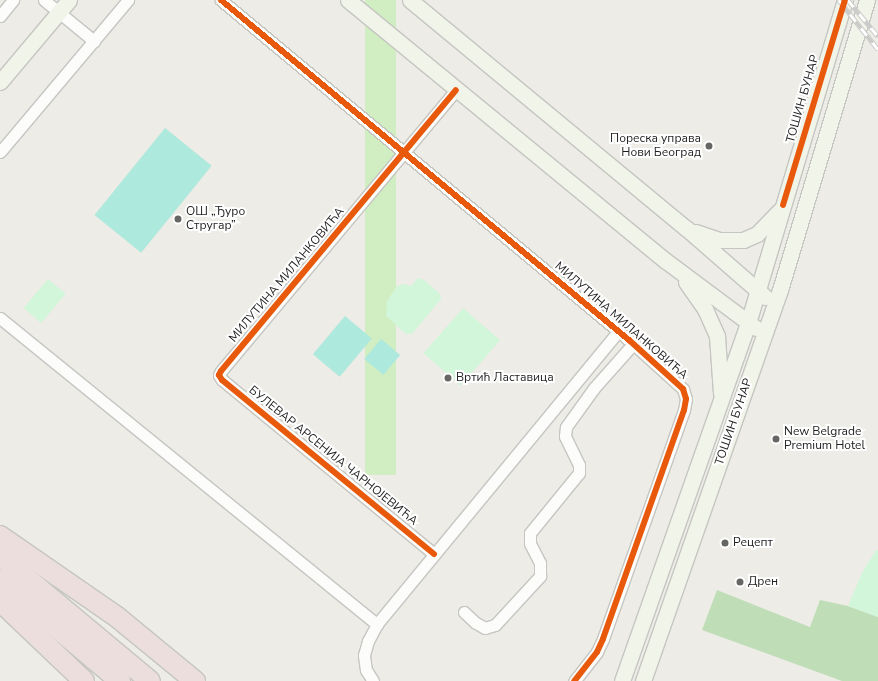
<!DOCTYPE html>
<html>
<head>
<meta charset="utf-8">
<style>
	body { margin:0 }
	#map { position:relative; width:878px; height:681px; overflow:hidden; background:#edece6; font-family:"Nunito Sans",sans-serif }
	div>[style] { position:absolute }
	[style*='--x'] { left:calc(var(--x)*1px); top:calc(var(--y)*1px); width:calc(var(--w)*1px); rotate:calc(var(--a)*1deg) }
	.grass>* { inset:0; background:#d0eec1; transform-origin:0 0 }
	.forest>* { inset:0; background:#bfdeb8 }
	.park>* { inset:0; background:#d2f6d9; transform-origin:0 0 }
	.pitch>* { inset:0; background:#ade9dc; transform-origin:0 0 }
	.roads { filter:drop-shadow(1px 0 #c5c5c2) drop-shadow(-1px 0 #c5c5c2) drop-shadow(0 1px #c5c5c2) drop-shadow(0 -1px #c5c5c2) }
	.street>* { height:11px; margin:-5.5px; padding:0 5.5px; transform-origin:5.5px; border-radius:5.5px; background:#fcfcfb }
	.secondary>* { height:15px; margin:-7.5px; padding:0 7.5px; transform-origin:7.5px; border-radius:7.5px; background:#f1f4e9 }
	.highway>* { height:20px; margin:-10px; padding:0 10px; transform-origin:10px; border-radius:10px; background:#ebdedd }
	.rail>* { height:4.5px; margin-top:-2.25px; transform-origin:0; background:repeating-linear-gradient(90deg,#fff 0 9px,#cacac9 0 18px); box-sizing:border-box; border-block:1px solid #cacac9 }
	.cycleway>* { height:6px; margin:-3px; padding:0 3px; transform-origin:3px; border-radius:3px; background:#e8590c }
	.dots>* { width:11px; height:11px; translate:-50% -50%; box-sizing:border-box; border:2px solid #fff; border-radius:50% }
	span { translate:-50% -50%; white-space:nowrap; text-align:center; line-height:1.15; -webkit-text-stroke:4px #fff; paint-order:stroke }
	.street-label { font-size:12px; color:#1e1e1e }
	.poi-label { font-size:12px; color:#1e1e1e }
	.right { translate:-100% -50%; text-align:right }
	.left { translate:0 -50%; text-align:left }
</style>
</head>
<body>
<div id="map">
	<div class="grass">
		<div style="left:365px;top:0;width:31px;height:475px"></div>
	</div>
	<div class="forest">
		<div style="clip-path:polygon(717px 590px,810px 627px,820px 600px,848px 606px,878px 617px,878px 681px,842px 681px,702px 630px)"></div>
	</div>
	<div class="park">
		<div style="clip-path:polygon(418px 278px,424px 280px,438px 292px,441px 296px,441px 299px,412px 334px,406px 334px,386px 316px,387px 301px,397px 286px,404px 284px,411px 286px)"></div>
		<div style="left:48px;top:279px;width:23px;height:38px;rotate:40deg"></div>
		<div style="left:463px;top:308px;width:49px;height:60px;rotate:41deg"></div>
		<div style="clip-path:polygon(876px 550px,878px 550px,878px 617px,848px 606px,862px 573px)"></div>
	</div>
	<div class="pitch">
		<div style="left:165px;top:128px;width:60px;height:112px;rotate:39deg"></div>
		<div style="left:345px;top:316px;width:35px;height:50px;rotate:40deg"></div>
		<div style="left:381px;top:339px;width:25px;height:26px;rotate:40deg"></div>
	</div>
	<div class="roads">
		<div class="street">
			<div style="--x:44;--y:0;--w:65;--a:39.4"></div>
			<div style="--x:221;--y:0;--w:531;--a:39.81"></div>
			<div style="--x:629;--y:340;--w:73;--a:42.2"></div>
			<div style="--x:683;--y:389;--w:10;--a:73"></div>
			<div style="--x:686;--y:399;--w:11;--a:100"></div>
			<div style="--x:684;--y:410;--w:243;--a:109.5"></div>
			<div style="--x:603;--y:639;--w:14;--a:115"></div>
			<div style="--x:597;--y:652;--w:37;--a:128"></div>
			<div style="--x:0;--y:16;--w:21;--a:-51"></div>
			<div style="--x:0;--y:152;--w:199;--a:-49.9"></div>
			<div style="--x:0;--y:318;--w:486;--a:39.1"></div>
			<div style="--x:434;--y:554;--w:274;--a:-140.6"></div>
			<div style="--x:222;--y:380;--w:6;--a:-121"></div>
			<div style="--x:219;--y:375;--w:4;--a:-63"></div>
			<div style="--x:221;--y:371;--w:366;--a:-50.1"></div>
			<div style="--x:464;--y:612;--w:16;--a:43"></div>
			<div style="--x:476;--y:623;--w:10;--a:29"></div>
			<div style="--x:485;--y:628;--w:10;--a:-17"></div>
			<div style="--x:495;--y:625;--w:67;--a:-47.4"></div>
			<div style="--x:540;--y:576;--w:13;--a:-90"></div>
			<div style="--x:540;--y:563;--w:22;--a:-117"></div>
			<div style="--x:530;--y:543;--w:10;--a:-90"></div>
			<div style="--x:530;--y:533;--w:77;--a:-50.8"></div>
			<div style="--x:579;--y:473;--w:8;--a:-90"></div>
			<div style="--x:579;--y:465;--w:32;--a:-116"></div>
			<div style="--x:565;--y:436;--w:9;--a:-84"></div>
			<div style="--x:566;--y:427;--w:48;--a:-54.3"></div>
			<div style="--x:594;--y:388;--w:59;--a:-48.4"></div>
			<div style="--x:373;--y:681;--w:13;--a:-122"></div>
			<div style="--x:366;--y:670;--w:15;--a:-98"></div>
			<div style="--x:364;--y:655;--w:15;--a:-74"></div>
			<div style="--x:368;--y:641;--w:19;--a:-62"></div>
			<div style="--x:377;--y:624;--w:379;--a:-50.5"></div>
		</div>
		<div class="secondary">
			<div style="--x:348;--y:0;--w:411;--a:39.4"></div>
			<div style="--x:666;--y:261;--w:112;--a:36.7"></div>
			<div style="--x:410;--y:0;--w:358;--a:39.6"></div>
			<div style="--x:686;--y:228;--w:105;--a:41.1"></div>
			<div style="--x:0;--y:82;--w:107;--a:-49.9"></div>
			<div style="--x:696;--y:232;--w:24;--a:19"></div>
			<div style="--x:719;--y:240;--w:24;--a:0"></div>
			<div style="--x:743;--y:240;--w:15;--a:-23"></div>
			<div style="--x:757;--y:234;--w:32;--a:-46"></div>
			<div style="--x:686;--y:282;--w:33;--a:55"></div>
			<div style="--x:705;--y:309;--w:30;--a:66"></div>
			<div style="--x:717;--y:336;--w:57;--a:86"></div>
			<div style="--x:622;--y:681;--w:380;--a:-70.6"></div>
			<div style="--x:748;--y:323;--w:337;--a:-73.3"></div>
			<div style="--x:643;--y:681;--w:414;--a:-70.7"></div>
			<div style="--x:780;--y:290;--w:303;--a:-73.3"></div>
		</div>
		<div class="highway">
			<div style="--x:0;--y:536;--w:142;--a:34.7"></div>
			<div style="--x:117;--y:617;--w:101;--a:39.4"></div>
			<div style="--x:0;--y:556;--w:195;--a:39.8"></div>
			<div style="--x:0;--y:580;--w:157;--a:40.1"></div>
			<div style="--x:0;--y:601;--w:116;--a:43.6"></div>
		</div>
	</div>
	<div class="rail">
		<div style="--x:839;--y:0;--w:63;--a:51.5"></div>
		<div style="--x:848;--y:0;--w:47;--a:50.2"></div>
	</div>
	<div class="cycleway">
		<div style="--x:221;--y:0;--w:531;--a:39.81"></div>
		<div style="--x:629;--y:340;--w:73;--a:42.2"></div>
		<div style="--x:683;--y:389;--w:10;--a:73"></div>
		<div style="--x:686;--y:399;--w:11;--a:100"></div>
		<div style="--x:684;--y:410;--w:243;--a:109.5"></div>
		<div style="--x:603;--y:639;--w:14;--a:115"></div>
		<div style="--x:597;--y:652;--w:37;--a:128"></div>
		<div style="--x:783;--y:205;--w:214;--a:-73.2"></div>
		<div style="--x:434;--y:554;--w:274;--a:-140.6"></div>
		<div style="--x:222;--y:380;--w:6;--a:-121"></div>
		<div style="--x:219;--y:375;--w:4;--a:-63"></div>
		<div style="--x:221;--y:371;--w:366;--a:-50.1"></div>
	</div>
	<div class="dots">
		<div style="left:709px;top:146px;background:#666664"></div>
		<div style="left:178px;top:219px;background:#666664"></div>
		<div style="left:448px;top:378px;background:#666664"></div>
		<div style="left:776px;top:439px;background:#666664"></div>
		<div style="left:725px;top:543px;background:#666664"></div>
		<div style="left:740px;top:582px;background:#666664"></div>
	</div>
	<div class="street-label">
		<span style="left:803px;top:99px;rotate:-74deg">ТОШИН БУНАР</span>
		<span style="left:287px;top:275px;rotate:-50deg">МИЛУТИНА МИЛАНКОВИЋА</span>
		<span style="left:621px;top:321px;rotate:41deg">МИЛУТИНА МИЛАНКОВИЋА</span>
		<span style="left:734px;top:422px;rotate:-71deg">ТОШИН БУНАР</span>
		<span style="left:333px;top:456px;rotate:39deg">БУЛЕВАР АРСЕНИЈА ЧАРНОЈЕВИЋА</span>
	</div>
	<div class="poi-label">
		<span class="right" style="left:701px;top:146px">Пореска управа<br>Нови Београд</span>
		<span class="left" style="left:186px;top:219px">ОШ „Ђуро<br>Стругар”</span>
		<span class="left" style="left:456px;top:378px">Вртић Ластавица</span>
		<span class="left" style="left:784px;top:439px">New Belgrade<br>Premium Hotel</span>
		<span class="left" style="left:733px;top:543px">Рецепт</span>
		<span class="left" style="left:748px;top:582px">Дрен</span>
	</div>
</div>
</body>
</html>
